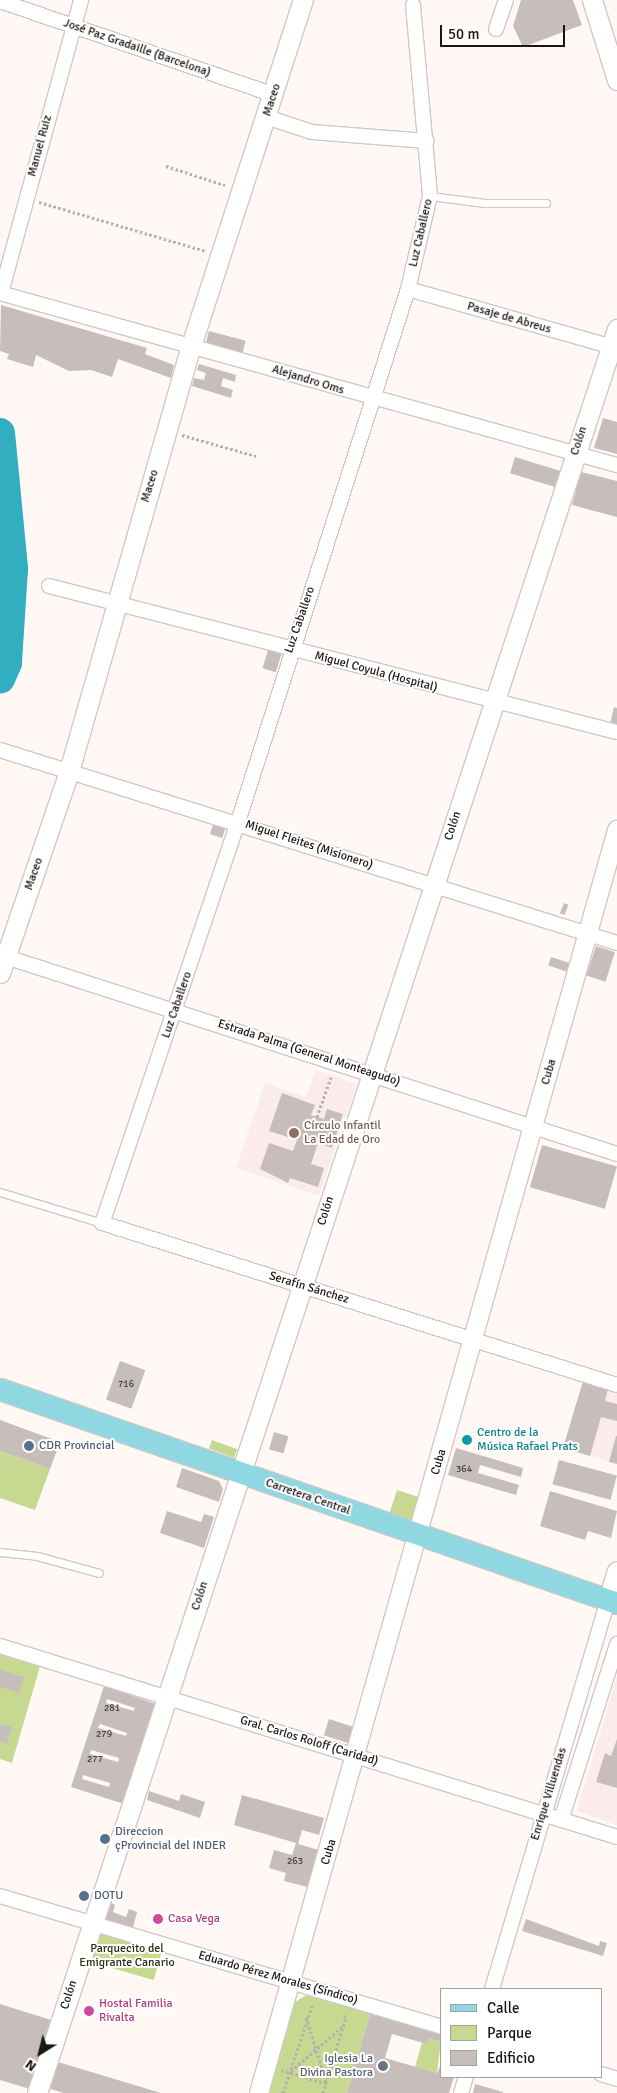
<!DOCTYPE html>
<html>
<head>
<meta charset="utf-8">
<style>
	body { margin:0 }
	#map { position:relative; width:617px; height:2093px; overflow:hidden; background:#fff8f5; font-family:Signika,sans-serif }
	div>[style] { position:absolute }
	[style*='--x'] { left:calc(var(--x)*1px); top:calc(var(--y)*1px); width:calc(var(--w)*1px); rotate:calc(var(--a)*1deg) }
	.education>* { inset:0; background:#fcebec }
	.green>* { inset:0; background:#c7d991; transform-origin:0 0 }
	.river>* { height:30px; margin:-15px; padding:0 15px; transform-origin:15px; border-radius:15px; background:#32aec1 }
	.building>* { inset:0; background:#c7bebb; transform-origin:0 0 }
	.path>* { height:3px; margin-top:-1.5px; transform-origin:0; background:repeating-linear-gradient(90deg,#b5afad 0 2.5px,transparent 0 5px) }
	.roads { filter:drop-shadow(1px 0 #d1c8c5) drop-shadow(-1px 0 #d1c8c5) drop-shadow(0 1px #d1c8c5) drop-shadow(0 -1px #d1c8c5) }
	.service>* { height:7px; margin:-3.5px; padding:0 3.5px; transform-origin:3.5px; border-radius:3.5px; background:#fff }
	.minor>* { height:14px; margin:-7px; padding:0 7px; transform-origin:7px; border-radius:7px; background:#fff }
	.tertiary>* { height:18px; margin:-9px; padding:0 9px; transform-origin:9px; border-radius:9px; background:#fff }
	.secondary>* { height:19px; margin:-9.5px; padding:0 9.5px; transform-origin:9.5px; border-radius:9.5px; background:#fff }
	.primary>* { height:21px; margin:-10.5px; padding:0 10.5px; transform-origin:10.5px; border-radius:10.5px; background:#8fd8e1 }
	.dots>* { width:14px; height:14px; translate:-50% -50%; box-sizing:border-box; border:2px solid #fff; border-radius:50% }
	span { translate:-50% -50%; white-space:nowrap; text-align:center; line-height:1.15; -webkit-text-stroke:4px #fff; paint-order:stroke }
	.number-label { font-size:10px; color:#44403e }
	.number-label span { -webkit-text-stroke-width:0 }
	.street-label { font-size:12px; color:#191615 }
	.education-label { font-size:12px; color:#785e54 }
	.left { translate:0 -50%; text-align:left }
	.culture-label { font-size:12px; color:#0d838f }
	.service-label { font-size:12px; color:#4e5e75 }
	.hotel-label { font-size:12px; color:#b23c85 }
	.park-label { font-size:12px; color:#282f0d }
	.worship-label { font-size:12px; color:#5b616d }
	.right { translate:-100% -50%; text-align:right }
	.legend { position:absolute; left:440px; top:1988px; width:162px; height:90px; box-sizing:border-box; background:#fff; border:1px solid #a3a2a1; margin:0; padding:6px 9px; list-style:none; font-size:15px; color:#191615 }
	.legend li { display:flex; align-items:center; gap:10px; height:25px }
	.legend b { width:25px; border:1px solid #a3a2a1 }
	.north { position:absolute; left:15px; top:2028px; width:50px; height:50px; -webkit-text-stroke:4px #fff; paint-order:stroke; rotate:216deg; font-size:14px; font-weight:700; line-height:20px; text-align:center; color:#191615 }
	.north::after { content:''; display:block; margin:auto; width:18px; height:22px; background:#191615; clip-path:polygon(50% 0,100% 100%,50% 72%,0 100%) }
	.scale { position:absolute; left:440px; top:25px; width:125px; height:22px; box-sizing:border-box; border:2px solid #191615; border-top:0; padding-left:6px; font-size:15px; line-height:18px; white-space:nowrap; color:#191615; -webkit-text-stroke:4px #fff; paint-order:stroke }
</style>
</head>
<body>
<div id="map">
	<div class="education">
		<div style="clip-path:polygon(316px 1070px,357px 1084px,319px 1196px,236px 1168px,265px 1083px,306px 1097px)"></div>
		<div style="clip-path:polygon(583px 1381px,617px 1391px,617px 1464px,563px 1448px)"></div>
		<div style="clip-path:polygon(617px 1676px,617px 1825px,577px 1811px)"></div>
	</div>
	<div class="green">
		<div style="left:212px;top:1440px;width:27px;height:9px;rotate:20deg"></div>
		<div style="clip-path:polygon(0 1451px,50px 1469px,35px 1510px,0 1498px)"></div>
		<div style="left:397px;top:1490px;width:26px;height:25px;rotate:18deg"></div>
		<div style="clip-path:polygon(0 1651px,41px 1663px,12px 1763px,0 1759px)"></div>
		<div style="left:99px;top:1931px;width:66px;height:32px;rotate:16deg"></div>
		<div style="clip-path:polygon(310px 1993px,371px 2011px,347px 2093px,266px 2093px,295px 2002px)"></div>
		<div style="clip-path:polygon(429px 2039px,441px 2042px,437px 2073px,415px 2067px,422px 2043px)"></div>
	</div>
	<div class="river">
		<div style="--x:0;--y:433;--w:137;--a:84.5"></div>
		<div style="--x:13;--y:569;--w:94;--a:93.7"></div>
		<div style="--x:7;--y:663;--w:17;--a:114"></div>
	</div>
	<div class="building">
		<div style="clip-path:polygon(521px 0,573px 0,582px 25px,523px 47px,513px 26px)"></div>
		<div style="clip-path:polygon(1px 305px,147px 348px,145px 354px,174px 365px,171px 378px,118px 359px,112px 377px,91px 370px,69px 371px,36px 355px,33px 367px,7px 359px,9px 354px,0 351px)"></div>
		<div style="left:209px;top:331px;width:38px;height:14px;rotate:15deg"></div>
		<div style="clip-path:polygon(199px 364px,236px 375px,235px 382px,223px 378px,221px 386px,233px 390px,231px 398px,192px 386px,194px 378px,204px 380px,206px 373px,197px 370px)"></div>
		<div style="clip-path:polygon(603px 418px,617px 422px,617px 454px,594px 448px)"></div>
		<div style="left:515px;top:457px;width:47px;height:17px;rotate:17deg"></div>
		<div style="clip-path:polygon(581px 472px,617px 481px,617px 517px,572px 505px)"></div>
		<div style="left:268px;top:650px;width:14px;height:19px;rotate:17deg"></div>
		<div style="clip-path:polygon(614px 707px,617px 708px,617px 726px,610px 724px)"></div>
		<div style="clip-path:polygon(213px 824px,226px 827px,222px 838px,210px 834px)"></div>
		<div style="left:564px;top:903px;width:5px;height:11px;rotate:22deg"></div>
		<div style="left:596px;top:946px;width:20px;height:31px;rotate:18deg"></div>
		<div style="left:551px;top:957px;width:19px;height:9px;rotate:18deg"></div>
		<div style="clip-path:polygon(282px 1093px,315px 1105px,311px 1115px,324px 1119px,327px 1109px,343px 1114px,332px 1148px,318px 1143px,311px 1164px,324px 1168px,318px 1187px,290px 1178px,288px 1183px,260px 1169px,269px 1143px,293px 1151px,297px 1140px,269px 1131px)"></div>
		<div style="left:542px;top:1145px;width:78px;height:44px;rotate:16deg"></div>
		<div style="left:120px;top:1361px;width:27px;height:41px;rotate:20deg"></div>
		<div style="clip-path:polygon(583px 1381px,608px 1388px,605px 1401px,617px 1404px,617px 1421px,601px 1417px,590px 1456px,563px 1448px)"></div>
		<div style="clip-path:polygon(0 1420px,60px 1442px,50px 1469px,0 1451px)"></div>
		<div style="left:274px;top:1432px;width:15px;height:18px;rotate:16deg"></div>
		<div style="clip-path:polygon(616px 1436px,617px 1436px,617px 1464px,609px 1462px)"></div>
		<div style="clip-path:polygon(456px 1448px,523px 1468px,521px 1477px,480px 1465px,478px 1473px,519px 1485px,516px 1495px,448px 1475px)"></div>
		<div style="left:559px;top:1460px;width:60px;height:25px;rotate:15deg"></div>
		<div style="clip-path:polygon(182px 1468px,219px 1481px,223px 1489px,219px 1502px,176px 1487px)"></div>
		<div style="clip-path:polygon(550px 1491px,617px 1511px,611px 1538px,588px 1531px,585px 1540px,540px 1526px)"></div>
		<div style="clip-path:polygon(167px 1511px,201px 1522px,204px 1514px,214px 1517px,204px 1548px,160px 1533px)"></div>
		<div style="clip-path:polygon(0 1664px,1px 1670px,24px 1677px,19px 1693px,0 1687px)"></div>
		<div style="clip-path:polygon(evenodd,104px 1686px,156px 1704px,124px 1804px,71px 1787px,104px 1686px,107px 1699px,135px 1708px,134px 1711px,106px 1703px,107px 1699px,104px 1686px,100px 1724px,127px 1733px,126px 1736px,98px 1728px,100px 1724px,104px 1686px,91px 1750px,119px 1758px,118px 1762px,90px 1754px,91px 1750px,104px 1686px,83px 1775px,110px 1783px,109px 1787px,82px 1779px,83px 1775px)"></div>
		<div style="left:329px;top:1719px;width:26px;height:17px;rotate:18deg"></div>
		<div style="clip-path:polygon(0 1724px,12px 1727px,7px 1744px,0 1741px)"></div>
		<div style="clip-path:polygon(617px 1739px,617px 1788px,596px 1782px,605px 1753px,611px 1756px)"></div>
		<div style="clip-path:polygon(149px 1791px,179px 1801px,181px 1794px,205px 1802px,200px 1818px,147px 1800px)"></div>
		<div style="clip-path:polygon(242px 1795px,324px 1818px,319px 1835px,302px 1830px,298px 1844px,322px 1851px,311px 1888px,284px 1881px,286px 1873px,269px 1868px,274px 1850px,292px 1855px,296px 1843px,234px 1825px)"></div>
		<div style="clip-path:polygon(111px 1903px,115px 1905px,113px 1912px,126px 1917px,129px 1909px,137px 1912px,133px 1928px,106px 1919px)"></div>
		<div style="clip-path:polygon(526px 1919px,599px 1946px,600px 1941px,607px 1943px,603px 1956px,522px 1931px)"></div>
		<div style="clip-path:polygon(0 2004px,51px 2020px,30px 2089px,0 2080px)"></div>
		<div style="clip-path:polygon(371px 2011px,441px 2032px,441px 2042px,429px 2039px,427px 2044px,392px 2034px,385px 2058px,437px 2073px,441px 2064px,441px 2077px,454px 2077px,449px 2093px,347px 2093px)"></div>
		<div style="clip-path:polygon(58px 2062px,161px 2093px,64px 2093px,50px 2089px)"></div>
		<div style="clip-path:polygon(475px 2084px,503px 2092px,503px 2093px,473px 2093px)"></div>
	</div>
	<div class="path">
		<div style="--x:166;--y:166;--w:62;--a:17.9"></div>
		<div style="--x:39;--y:202;--w:174;--a:16.4"></div>
		<div style="--x:182;--y:435;--w:77;--a:15.8"></div>
		<div style="--x:317;--y:1117;--w:42;--a:-70.7"></div>
		<div style="--x:306;--y:2017;--w:68;--a:72.9"></div>
		<div style="--x:331;--y:2067;--w:22;--a:18"></div>
		<div style="--x:281;--y:2070;--w:46;--a:16.5"></div>
		<div style="--x:291;--y:2071;--w:69;--a:-40.9"></div>
		<div style="--x:283;--y:2093;--w:92;--a:-71.6"></div>
		<div style="--x:323;--y:2093;--w:79;--a:-73.2"></div>
		<div style="--x:346;--y:2017;--w:4;--a:-153"></div>
	</div>
	<div class="roads">
		<div class="service">
			<div style="--x:430;--y:196;--w:55;--a:7.3"></div>
			<div style="--x:485;--y:203;--w:61;--a:0"></div>
			<div style="--x:0;--y:1192;--w:107;--a:16.9"></div>
			<div style="--x:0;--y:1552;--w:37;--a:6"></div>
			<div style="--x:37;--y:1556;--w:64;--a:15.3"></div>
		</div>
		<div class="minor">
			<div style="--x:0;--y:1;--w:290;--a:18.9"></div>
			<div style="--x:413;--y:5;--w:192;--a:84.9"></div>
			<div style="--x:430;--y:196;--w:96;--a:103.3"></div>
			<div style="--x:408;--y:289;--w:559;--a:107.69"></div>
			<div style="--x:238;--y:822;--w:423;--a:108.7"></div>
			<div style="--x:102;--y:1223;--w:540;--a:17.46"></div>
			<div style="--x:496;--y:29;--w:31;--a:-71"></div>
			<div style="--x:266;--y:117;--w:48;--a:18.1"></div>
			<div style="--x:312;--y:132;--w:115;--a:4.5"></div>
			<div style="--x:408;--y:289;--w:210;--a:15.8"></div>
			<div style="--x:0;--y:293;--w:641;--a:15.58"></div>
			<div style="--x:1;--y:293;--w:304;--a:-74.7"></div>
			<div style="--x:49;--y:586;--w:586;--a:14.42"></div>
			<div style="--x:0;--y:750;--w:646;--a:17.37"></div>
			<div style="--x:0;--y:955;--w:648;--a:17.88"></div>
			<div style="--x:0;--y:1646;--w:646;--a:17.2"></div>
			<div style="--x:561;--y:1820;--w:185;--a:-72.3"></div>
			<div style="--x:0;--y:1896;--w:460;--a:16.5"></div>
			<div style="--x:492;--y:1989;--w:406;--a:-73.4"></div>
			<div style="--x:601;--y:2074;--w:17;--a:17"></div>
			<div style="--x:461;--y:2093;--w:17;--a:-73"></div>
		</div>
		<div class="tertiary">
			<div style="--x:259;--y:2093;--w:1313;--a:-74.17"></div>
		</div>
		<div class="secondary">
			<div style="--x:592;--y:0;--w:84;--a:72.6"></div>
			<div style="--x:0;--y:973;--w:213;--a:-71.1"></div>
			<div style="--x:69;--y:771;--w:442;--a:-74"></div>
			<div style="--x:191;--y:346;--w:364;--a:-72.1"></div>
			<div style="--x:608;--y:1600;--w:30;--a:-73"></div>
			<div style="--x:37;--y:2093;--w:1857;--a:-71.8"></div>
		</div>
		<div class="primary">
			<div style="--x:0;--y:1389;--w:653;--a:19.13"></div>
		</div>
	</div>
	<div class="dots">
		<div style="left:294px;top:1133px;background:#8d6e63"></div>
		<div style="left:467px;top:1440px;background:#0f9aa8"></div>
		<div style="left:29px;top:1446px;background:#5c6f8a"></div>
		<div style="left:105px;top:1839px;background:#5c6f8a"></div>
		<div style="left:84px;top:1896px;background:#5c6f8a"></div>
		<div style="left:158px;top:1919px;background:#d1479c"></div>
		<div style="left:89px;top:2011px;background:#d1479c"></div>
		<div style="left:383px;top:2066px;background:#6b7280"></div>
	</div>
	<div class="number-label">
		<span style="left:126px;top:1385px">716</span>
		<span style="left:464px;top:1470px">364</span>
		<span style="left:112px;top:1709px">281</span>
		<span style="left:104px;top:1735px">279</span>
		<span style="left:95px;top:1760px">277</span>
		<span style="left:295px;top:1862px">263</span>
	</div>
	<div class="street-label">
		<span style="left:137px;top:48px;rotate:19deg">José Paz Gradaille (Barcelona)</span>
		<span style="left:272px;top:100px;rotate:-72deg">Maceo</span>
		<span style="left:40px;top:146px;rotate:-75deg">Manuel Ruiz</span>
		<span style="left:421px;top:233px;rotate:-77deg">Luz Caballero</span>
		<span style="left:509px;top:318px;rotate:16deg">Pasaje de Abreus</span>
		<span style="left:308px;top:380px;rotate:17deg">Alejandro Oms</span>
		<span style="left:579px;top:441px;rotate:-72deg">Colón</span>
		<span style="left:150px;top:486px;rotate:-73deg">Maceo</span>
		<span style="left:300px;top:620px;rotate:-71deg">Luz Caballero</span>
		<span style="left:376px;top:672px;rotate:15deg">Miguel Coyula (Hospital)</span>
		<span style="left:453px;top:826px;rotate:-72deg">Colón</span>
		<span style="left:309px;top:845px;rotate:18deg">Miguel Fleites (Misionero)</span>
		<span style="left:34px;top:874px;rotate:-71deg">Maceo</span>
		<span style="left:177px;top:1005px;rotate:-71deg">Luz Caballero</span>
		<span style="left:309px;top:1053px;rotate:18deg">Estrada Palma (General Monteagudo)</span>
		<span style="left:549px;top:1072px;rotate:-74deg">Cuba</span>
		<span style="left:326px;top:1211px;rotate:-72deg">Colón</span>
		<span style="left:309px;top:1288px;rotate:17deg">Serafín Sánchez</span>
		<span style="left:439px;top:1462px;rotate:-74deg">Cuba</span>
		<span style="left:308px;top:1497px;rotate:19deg">Carretera Central</span>
		<span style="left:200px;top:1596px;rotate:-72deg">Colón</span>
		<span style="left:309px;top:1741px;rotate:17deg">Gral. Carlos Roloff (Caridad)</span>
		<span style="left:549px;top:1794px;rotate:-73deg">Enrique Villuendas</span>
		<span style="left:329px;top:1852px;rotate:-74deg">Cuba</span>
		<span style="left:278px;top:1978px;rotate:16deg">Eduardo Pérez Morales (Síndico)</span>
		<span style="left:69px;top:1995px;rotate:-72deg">Colón</span>
	</div>
	<div class="education-label">
		<span class="left" style="left:304px;top:1133px">Círculo Infantil<br>La Edad de Oro</span>
	</div>
	<div class="culture-label">
		<span class="left" style="left:477px;top:1440px">Centro de la<br>Música Rafael Prats</span>
	</div>
	<div class="service-label">
		<span class="left" style="left:39px;top:1446px">CDR Provincial</span>
		<span class="left" style="left:115px;top:1839px">Direccion<br>çProvincial del INDER</span>
		<span class="left" style="left:94px;top:1896px">DOTU</span>
	</div>
	<div class="hotel-label">
		<span class="left" style="left:168px;top:1919px">Casa Vega</span>
		<span class="left" style="left:99px;top:2011px">Hostal Familia<br>Rivalta</span>
	</div>
	<div class="park-label">
		<span style="left:127px;top:1956px">Parquecito del<br>Emigrante Canario</span>
	</div>
	<div class="worship-label">
		<span class="right" style="left:373px;top:2066px">Iglesia La<br>Divina Pastora</span>
	</div>
	<ul class="legend">
	<li><b style="height:6px;background:#8fd8e1"></b>Calle</li>
	<li><b style="height:14px;background:#c7d991"></b>Parque</li>
	<li><b style="height:14px;background:#c7bebb"></b>Edificio</li>
	</ul>
	<div class="north">N</div>
	<div class="scale">50 m</div>
</div>
</body>
</html>
